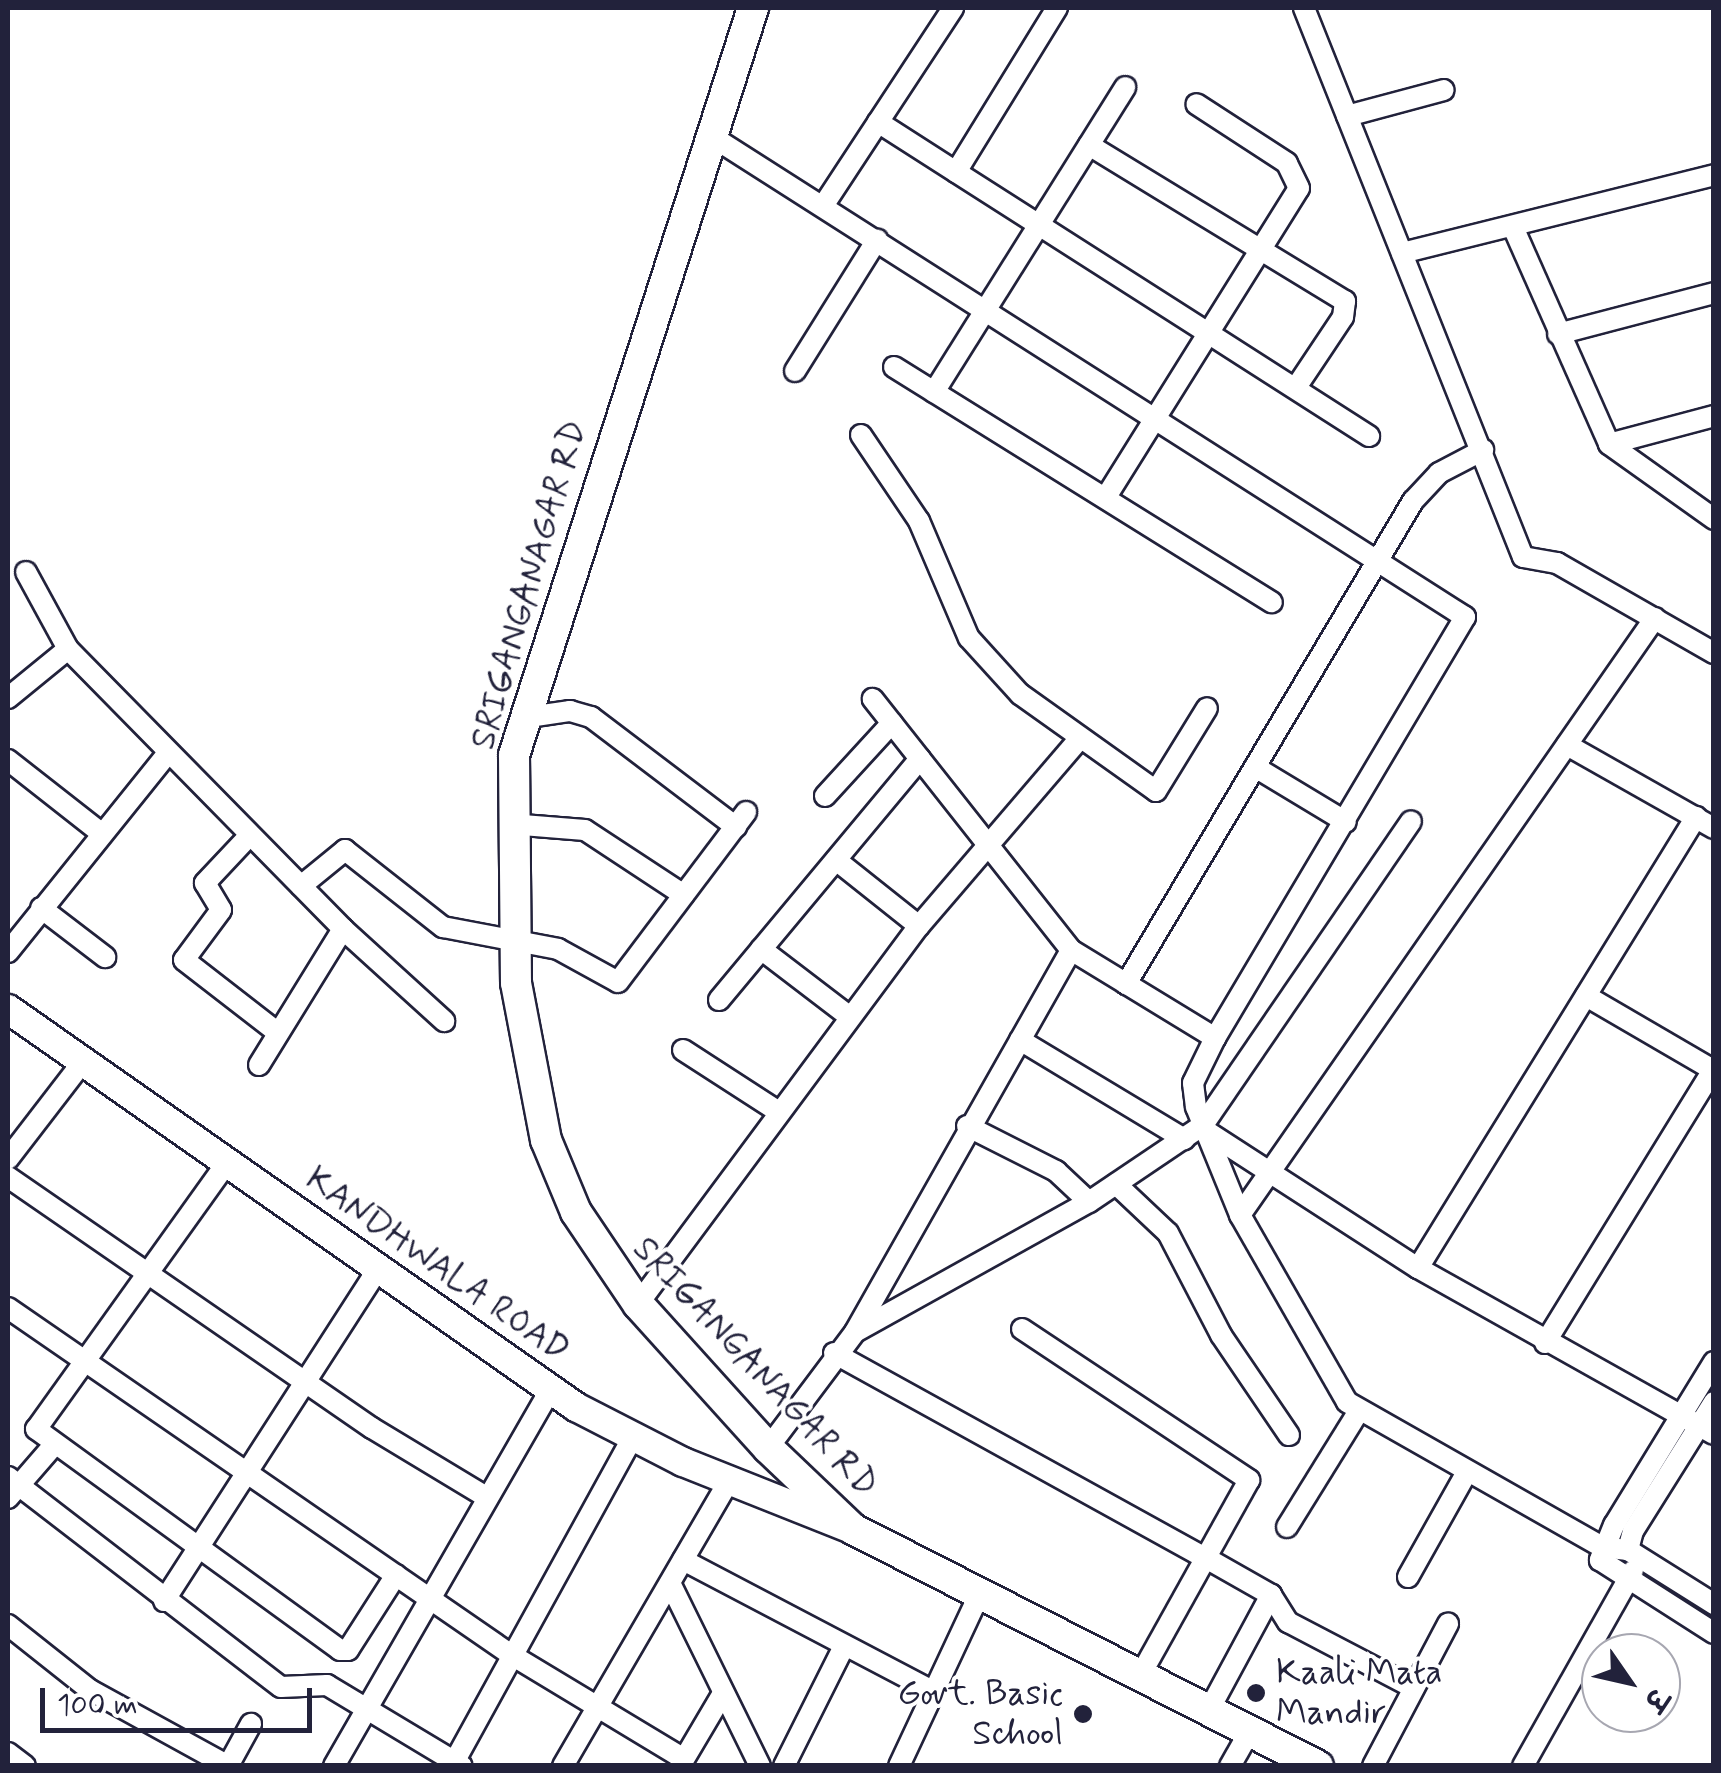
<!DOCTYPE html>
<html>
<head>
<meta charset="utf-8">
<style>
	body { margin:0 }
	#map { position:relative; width:1721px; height:1773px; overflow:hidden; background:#fff; font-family:Mynerve,"Playpen Sans Deva",sans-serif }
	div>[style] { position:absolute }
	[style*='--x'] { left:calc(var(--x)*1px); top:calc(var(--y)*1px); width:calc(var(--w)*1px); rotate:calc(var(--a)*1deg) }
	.roads { filter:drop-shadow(2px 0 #22223b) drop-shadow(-2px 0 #22223b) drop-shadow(0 2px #22223b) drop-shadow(0 -2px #22223b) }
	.minor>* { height:20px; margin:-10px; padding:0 10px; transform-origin:10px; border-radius:10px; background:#fff }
	.tertiary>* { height:28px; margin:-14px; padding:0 14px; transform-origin:14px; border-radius:14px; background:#fff }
	.secondary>* { height:30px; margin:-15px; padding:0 15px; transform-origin:15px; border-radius:15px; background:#fff }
	.dots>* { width:28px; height:28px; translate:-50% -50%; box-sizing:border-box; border:5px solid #fff; border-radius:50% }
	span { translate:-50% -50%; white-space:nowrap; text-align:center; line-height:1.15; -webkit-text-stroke:8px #fff; paint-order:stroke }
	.street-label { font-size:35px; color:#22223b }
	.poi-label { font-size:35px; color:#22223b }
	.left { translate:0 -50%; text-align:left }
	.right { translate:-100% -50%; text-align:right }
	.frame { position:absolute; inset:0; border:10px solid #22223b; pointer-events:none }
	.north { position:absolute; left:1581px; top:1633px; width:100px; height:100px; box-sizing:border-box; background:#fff; border:2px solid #a7a7b1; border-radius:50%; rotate:124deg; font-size:28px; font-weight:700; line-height:40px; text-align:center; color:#22223b }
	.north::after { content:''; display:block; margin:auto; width:35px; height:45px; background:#22223b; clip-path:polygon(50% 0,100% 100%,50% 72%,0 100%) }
	.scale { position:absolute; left:40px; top:1688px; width:272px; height:45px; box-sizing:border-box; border:5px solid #22223b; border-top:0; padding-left:12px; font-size:30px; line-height:35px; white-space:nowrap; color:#22223b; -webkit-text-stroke:8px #fff; paint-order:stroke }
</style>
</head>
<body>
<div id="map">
	<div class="roads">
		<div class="minor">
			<div style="--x:1304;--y:8;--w:591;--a:68.25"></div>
			<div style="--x:1523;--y:557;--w:35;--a:10"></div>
			<div style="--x:1557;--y:563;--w:181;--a:29.8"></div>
			<div style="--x:1347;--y:116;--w:100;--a:-15"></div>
			<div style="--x:878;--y:122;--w:583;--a:32.6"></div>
			<div style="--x:708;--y:134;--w:898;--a:32.54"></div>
			<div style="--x:1465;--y:617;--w:490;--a:120.7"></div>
			<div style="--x:1089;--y:145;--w:300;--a:31.4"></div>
			<div style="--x:1345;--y:301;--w:16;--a:97"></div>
			<div style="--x:1343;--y:317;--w:83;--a:123.7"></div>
			<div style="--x:956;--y:172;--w:193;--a:-58.4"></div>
			<div style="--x:823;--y:206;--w:237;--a:-56.7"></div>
			<div style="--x:1513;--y:227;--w:237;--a:66.1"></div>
			<div style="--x:1609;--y:444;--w:129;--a:35.5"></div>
			<div style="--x:1402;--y:253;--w:322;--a:-14"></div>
			<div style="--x:1558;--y:334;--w:161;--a:-14.7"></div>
			<div style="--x:894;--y:367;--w:445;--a:31.9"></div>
			<div style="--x:795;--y:371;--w:155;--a:-58"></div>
			<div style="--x:934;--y:392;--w:360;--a:-57.9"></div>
			<div style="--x:861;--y:435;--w:104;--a:56"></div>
			<div style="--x:919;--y:521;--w:127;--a:66.9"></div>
			<div style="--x:969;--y:638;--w:76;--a:47.7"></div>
			<div style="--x:1020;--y:694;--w:167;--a:35.5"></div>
			<div style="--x:1156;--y:791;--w:97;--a:-58.4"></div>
			<div style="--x:1609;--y:444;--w:109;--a:-14.9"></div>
			<div style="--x:1106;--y:497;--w:364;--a:-58"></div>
			<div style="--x:1299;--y:188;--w:28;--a:-116"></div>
			<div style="--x:1287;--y:163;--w:108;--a:-147"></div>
			<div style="--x:26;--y:572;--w:88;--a:61.4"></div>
			<div style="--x:68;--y:649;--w:392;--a:45.5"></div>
			<div style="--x:343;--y:929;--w:137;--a:42.3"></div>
			<div style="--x:8;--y:698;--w:77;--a:-39.2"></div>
			<div style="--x:522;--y:718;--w:49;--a:-8.3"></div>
			<div style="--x:570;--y:711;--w:22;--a:16"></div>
			<div style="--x:591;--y:717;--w:182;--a:37.2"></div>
			<div style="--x:1567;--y:745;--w:169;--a:29.5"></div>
			<div style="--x:8;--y:760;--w:118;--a:38.1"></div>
			<div style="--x:1255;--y:767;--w:106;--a:31.1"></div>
			<div style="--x:825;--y:796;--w:99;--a:-47.5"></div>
			<div style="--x:510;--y:824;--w:75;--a:4.6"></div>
			<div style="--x:585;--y:830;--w:118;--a:33.3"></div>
			<div style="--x:250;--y:835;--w:66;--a:133.2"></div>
			<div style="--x:205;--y:883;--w:31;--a:59"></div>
			<div style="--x:221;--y:910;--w:62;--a:126.5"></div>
			<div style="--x:184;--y:960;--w:119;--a:37.8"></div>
			<div style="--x:836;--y:860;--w:106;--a:38.5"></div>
			<div style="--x:301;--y:886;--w:57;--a:-39.3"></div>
			<div style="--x:345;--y:850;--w:125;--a:38.2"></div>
			<div style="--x:443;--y:927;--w:117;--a:10.8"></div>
			<div style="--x:558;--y:949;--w:68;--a:28.8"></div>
			<div style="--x:618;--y:982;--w:213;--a:-53"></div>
			<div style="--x:41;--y:908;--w:81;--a:37.4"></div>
			<div style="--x:761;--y:949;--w:112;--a:37.4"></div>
			<div style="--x:1071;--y:950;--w:169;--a:31.4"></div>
			<div style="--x:1215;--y:1038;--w:50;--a:116.1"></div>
			<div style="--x:1193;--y:1083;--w:24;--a:83"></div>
			<div style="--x:1196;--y:1107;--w:117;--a:67.8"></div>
			<div style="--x:1240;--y:1215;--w:215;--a:60.2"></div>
			<div style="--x:1347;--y:1402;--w:293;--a:29.6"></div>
			<div style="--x:1602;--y:1547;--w:26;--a:7"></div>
			<div style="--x:8;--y:952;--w:255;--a:-51.2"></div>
			<div style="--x:1126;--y:984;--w:562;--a:-59.28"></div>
			<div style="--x:1413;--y:501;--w:38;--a:-47"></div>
			<div style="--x:1439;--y:473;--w:50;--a:-27.6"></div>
			<div style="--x:1586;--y:996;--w:147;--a:30.2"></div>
			<div style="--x:719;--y:1000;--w:314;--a:-50.2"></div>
			<div style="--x:1020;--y:1040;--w:192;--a:31.1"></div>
			<div style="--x:683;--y:1050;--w:114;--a:32.9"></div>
			<div style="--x:259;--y:1065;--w:160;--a:-58.3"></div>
			<div style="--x:967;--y:1126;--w:100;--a:26.8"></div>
			<div style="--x:1056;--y:1171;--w:45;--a:43.2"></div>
			<div style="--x:1206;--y:1131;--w:252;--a:32.9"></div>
			<div style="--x:1418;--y:1268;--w:339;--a:29.3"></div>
			<div style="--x:8;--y:1159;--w:121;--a:-52.4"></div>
			<div style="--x:226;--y:1164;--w:326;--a:125.6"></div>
			<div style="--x:36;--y:1429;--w:376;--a:36"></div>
			<div style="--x:340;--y:1650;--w:8;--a:0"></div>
			<div style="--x:348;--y:1650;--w:89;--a:-57.4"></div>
			<div style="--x:8;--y:1177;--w:442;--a:34.6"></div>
			<div style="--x:372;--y:1428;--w:135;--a:31.1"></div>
			<div style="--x:1116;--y:1184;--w:71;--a:43.3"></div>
			<div style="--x:1168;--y:1233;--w:115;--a:62.5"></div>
			<div style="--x:1221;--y:1335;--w:121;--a:55.8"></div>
			<div style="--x:1240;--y:1215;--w:727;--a:-55.2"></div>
			<div style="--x:1418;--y:1268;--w:530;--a:-58.35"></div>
			<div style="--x:638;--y:1304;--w:471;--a:-53.4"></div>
			<div style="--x:919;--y:926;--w:246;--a:-49.4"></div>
			<div style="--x:8;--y:1308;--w:610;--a:34.58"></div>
			<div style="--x:510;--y:1654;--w:203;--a:31.1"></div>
			<div style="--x:1022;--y:1329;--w:273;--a:33.6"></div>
			<div style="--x:1249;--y:1480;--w:224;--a:119.1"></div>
			<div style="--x:857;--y:1331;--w:265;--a:-29.1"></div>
			<div style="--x:1089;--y:1202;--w:138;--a:-34"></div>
			<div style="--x:1203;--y:1125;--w:368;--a:-55.6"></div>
			<div style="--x:1545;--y:1343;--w:323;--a:-58.4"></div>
			<div style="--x:834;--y:1353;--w:425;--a:28.9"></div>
			<div style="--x:1206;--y:1558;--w:75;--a:29.6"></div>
			<div style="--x:1271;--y:1595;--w:32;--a:58"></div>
			<div style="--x:1288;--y:1622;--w:142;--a:27.6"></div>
			<div style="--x:1714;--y:1362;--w:191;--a:121.5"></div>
			<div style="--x:1614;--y:1525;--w:38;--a:112"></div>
			<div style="--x:1600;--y:1560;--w:135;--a:32.6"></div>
			<div style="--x:1714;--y:1402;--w:152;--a:122.1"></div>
			<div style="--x:1633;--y:1531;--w:20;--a:105"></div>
			<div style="--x:1628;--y:1550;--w:102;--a:32.1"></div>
			<div style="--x:768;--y:1448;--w:145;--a:-53.1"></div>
			<div style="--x:855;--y:1332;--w:439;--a:-60.5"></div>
			<div style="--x:1071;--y:950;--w:320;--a:-128.3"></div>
			<div style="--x:8;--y:1477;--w:344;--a:37.6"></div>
			<div style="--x:281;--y:1687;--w:46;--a:-2.5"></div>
			<div style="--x:327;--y:1685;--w:157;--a:31"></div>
			<div style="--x:8;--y:1498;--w:69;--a:-49.1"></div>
			<div style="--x:1287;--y:1527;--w:137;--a:-58.2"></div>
			<div style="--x:683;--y:1560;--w:284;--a:27.7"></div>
			<div style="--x:1408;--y:1577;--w:120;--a:-60.7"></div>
			<div style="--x:670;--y:1583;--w:204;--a:63.8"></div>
			<div style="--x:164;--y:1601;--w:395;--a:-57.2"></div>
			<div style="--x:8;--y:1625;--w:105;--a:38.4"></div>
			<div style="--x:90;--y:1690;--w:158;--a:28.8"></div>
			<div style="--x:228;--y:1766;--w:48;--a:-61.3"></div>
			<div style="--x:1209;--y:1710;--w:131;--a:-61.7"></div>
			<div style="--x:8;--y:1753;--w:21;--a:37"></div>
			<div style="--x:334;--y:1766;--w:434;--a:-60.1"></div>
			<div style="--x:452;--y:1766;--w:374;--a:-61.2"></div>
			<div style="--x:563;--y:1766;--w:330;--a:-59.8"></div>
			<div style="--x:680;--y:1766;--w:82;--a:-59.4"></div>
			<div style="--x:784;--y:1766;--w:132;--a:-63.4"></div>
			<div style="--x:899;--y:1766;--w:189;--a:-64.9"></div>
			<div style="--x:1230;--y:1766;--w:40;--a:-60.3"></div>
			<div style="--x:1373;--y:1766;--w:161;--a:-62.2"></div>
			<div style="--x:1523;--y:1766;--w:224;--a:-60.6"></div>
		</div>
		<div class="tertiary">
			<div style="--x:8;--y:1009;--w:694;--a:35.02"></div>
			<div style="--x:576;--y:1407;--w:120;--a:27.2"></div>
			<div style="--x:683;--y:1462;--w:181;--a:21.7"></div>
		</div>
		<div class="secondary">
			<div style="--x:753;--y:8;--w:784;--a:107.74"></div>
			<div style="--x:514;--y:755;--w:228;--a:89.5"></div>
			<div style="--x:516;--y:983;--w:160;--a:79.2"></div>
			<div style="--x:546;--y:1140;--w:78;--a:67.4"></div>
			<div style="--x:576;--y:1212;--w:111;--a:56"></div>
			<div style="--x:638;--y:1304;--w:194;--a:47.9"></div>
			<div style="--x:768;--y:1448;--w:117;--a:43.6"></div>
			<div style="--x:853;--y:1529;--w:522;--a:27.01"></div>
		</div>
	</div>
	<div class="dots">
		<div style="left:1256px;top:1693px;background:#22223b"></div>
		<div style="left:1083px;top:1714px;background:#22223b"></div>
	</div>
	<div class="street-label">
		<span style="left:529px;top:585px;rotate:-74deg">SRIGANGANAGAR RD</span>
		<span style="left:437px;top:1265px;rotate:35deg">KANDHWALA ROAD</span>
		<span style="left:755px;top:1367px;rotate:47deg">SRIGANGANAGAR RD</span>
	</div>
	<div class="poi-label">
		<span class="left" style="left:1276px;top:1693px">Kaali Mata<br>Mandir</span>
		<span class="right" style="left:1063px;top:1714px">Govt. Basic<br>School</span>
	</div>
	<div class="frame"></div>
	<div class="north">उ</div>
	<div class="scale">100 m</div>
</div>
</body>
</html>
